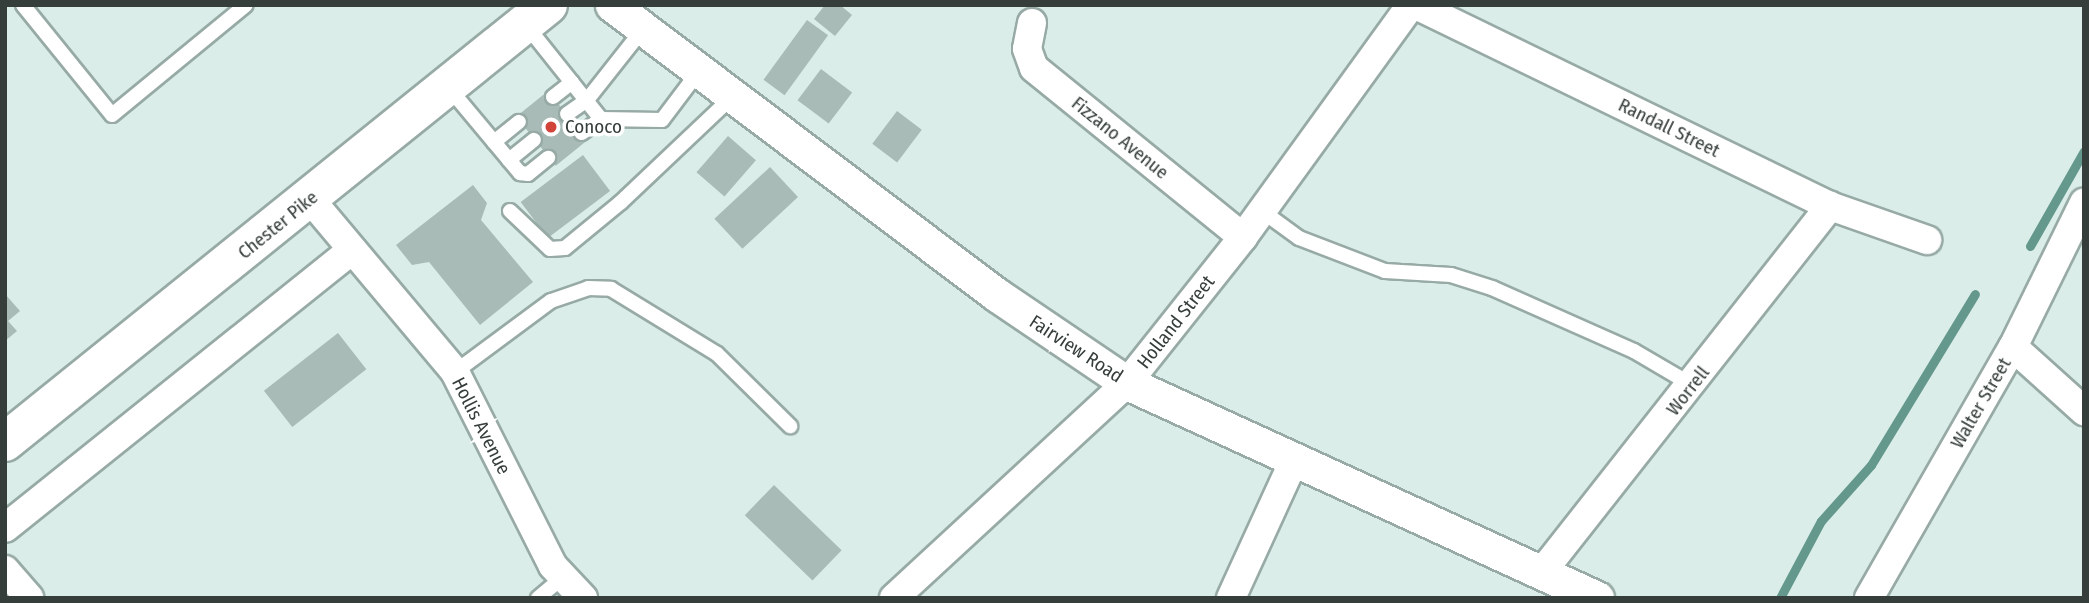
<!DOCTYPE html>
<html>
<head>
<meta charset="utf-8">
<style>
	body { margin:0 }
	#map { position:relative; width:2089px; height:603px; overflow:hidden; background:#daede8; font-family:"Fira Sans Condensed",sans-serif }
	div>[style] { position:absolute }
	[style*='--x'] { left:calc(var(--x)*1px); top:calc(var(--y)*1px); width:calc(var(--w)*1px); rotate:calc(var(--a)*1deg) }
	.stream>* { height:9px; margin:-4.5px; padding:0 4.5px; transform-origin:4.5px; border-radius:4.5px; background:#64988c }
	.building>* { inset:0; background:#a8bbb6; transform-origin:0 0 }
	.roads { filter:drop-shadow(2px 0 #97aaa5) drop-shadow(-2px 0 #97aaa5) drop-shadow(0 2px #97aaa5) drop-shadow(0 -2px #97aaa5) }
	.service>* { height:14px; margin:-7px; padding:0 7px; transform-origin:7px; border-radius:7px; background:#fff }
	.minor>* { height:28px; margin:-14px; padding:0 14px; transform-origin:14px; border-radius:14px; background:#fff }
	.tertiary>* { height:33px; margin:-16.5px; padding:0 16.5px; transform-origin:16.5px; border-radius:16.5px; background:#fff }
	.primary>* { height:38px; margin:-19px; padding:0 19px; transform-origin:19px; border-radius:19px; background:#fff }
	.dots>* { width:19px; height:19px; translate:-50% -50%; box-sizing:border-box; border:4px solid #fff; border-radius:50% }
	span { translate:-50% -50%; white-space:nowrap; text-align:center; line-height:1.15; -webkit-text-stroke:7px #fff; paint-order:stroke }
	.poi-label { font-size:19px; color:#363e3c }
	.left { translate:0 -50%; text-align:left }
	.street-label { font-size:19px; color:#363e3c }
	.frame { position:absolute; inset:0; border:7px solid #363e3c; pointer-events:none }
</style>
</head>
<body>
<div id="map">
	<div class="stream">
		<div style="--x:2030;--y:246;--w:109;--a:-60.4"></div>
		<div style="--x:1780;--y:598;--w:87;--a:-62"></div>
		<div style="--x:1821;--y:521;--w:75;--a:-48.2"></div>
		<div style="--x:1871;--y:465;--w:200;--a:-58.7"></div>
	</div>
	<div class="building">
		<div style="clip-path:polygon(825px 5px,840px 5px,852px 15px,835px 36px,814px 19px)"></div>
		<div style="left:807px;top:20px;width:26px;height:74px;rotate:36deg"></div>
		<div style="left:821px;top:69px;width:39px;height:39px;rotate:37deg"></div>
		<div style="left:548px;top:91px;width:63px;height:41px;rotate:51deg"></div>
		<div style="left:897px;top:111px;width:31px;height:41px;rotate:37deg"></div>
		<div style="left:728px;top:136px;width:37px;height:48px;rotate:41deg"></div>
		<div style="left:583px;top:155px;width:45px;height:78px;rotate:53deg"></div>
		<div style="left:770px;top:167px;width:41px;height:76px;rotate:47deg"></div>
		<div style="clip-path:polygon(473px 185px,487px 203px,481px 220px,533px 282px,480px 325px,429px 262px,412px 265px,396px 245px)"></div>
		<div style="clip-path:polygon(5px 294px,20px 311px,8px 321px,17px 331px,5px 341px)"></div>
		<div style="left:338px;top:333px;width:46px;height:94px;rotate:52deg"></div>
		<div style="left:774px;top:485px;width:94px;height:42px;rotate:44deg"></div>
	</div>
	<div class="roads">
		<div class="service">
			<div style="--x:23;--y:5;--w:141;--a:51"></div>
			<div style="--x:112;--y:115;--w:173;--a:-39.4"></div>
			<div style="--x:526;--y:25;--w:120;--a:51.4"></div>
			<div style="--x:601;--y:119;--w:24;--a:144"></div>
			<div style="--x:449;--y:88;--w:111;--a:50.1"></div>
			<div style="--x:520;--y:173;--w:8;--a:7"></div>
			<div style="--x:528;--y:174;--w:26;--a:-39"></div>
			<div style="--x:553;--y:97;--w:24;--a:-38"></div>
			<div style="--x:567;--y:114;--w:24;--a:-35"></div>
			<div style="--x:587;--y:100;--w:90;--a:-51.7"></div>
			<div style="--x:601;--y:119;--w:61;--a:0.9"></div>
			<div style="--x:662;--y:120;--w:61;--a:-52.9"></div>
			<div style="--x:494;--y:142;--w:32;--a:-39"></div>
			<div style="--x:509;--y:160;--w:32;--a:-39"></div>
			<div style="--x:510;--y:211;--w:55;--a:43.5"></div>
			<div style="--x:550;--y:249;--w:15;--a:-4"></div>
			<div style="--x:565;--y:248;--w:72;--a:-39.4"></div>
			<div style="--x:621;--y:202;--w:154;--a:-43.4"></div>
			<div style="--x:1262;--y:211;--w:46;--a:36.1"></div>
			<div style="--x:1299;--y:238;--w:92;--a:21"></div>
			<div style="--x:1385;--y:271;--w:66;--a:3.5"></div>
			<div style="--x:1451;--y:275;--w:43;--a:17.6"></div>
			<div style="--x:1492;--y:288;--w:155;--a:23.9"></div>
			<div style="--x:1634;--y:351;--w:67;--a:30.4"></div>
			<div style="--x:455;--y:372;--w:119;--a:-36.5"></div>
			<div style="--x:551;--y:301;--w:39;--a:-19"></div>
			<div style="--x:588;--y:288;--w:23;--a:2"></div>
			<div style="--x:611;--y:289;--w:124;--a:31.5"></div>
			<div style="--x:717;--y:354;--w:103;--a:44.6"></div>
			<div style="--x:538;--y:598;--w:33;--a:-40"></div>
		</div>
		<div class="minor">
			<div style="--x:1416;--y:5;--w:460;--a:25.9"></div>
			<div style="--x:1830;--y:206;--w:103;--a:19.3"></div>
			<div style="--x:1032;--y:23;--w:26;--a:101"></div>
			<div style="--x:1027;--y:49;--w:20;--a:70"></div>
			<div style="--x:1034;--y:68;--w:269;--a:39"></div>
			<div style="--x:310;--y:199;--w:226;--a:50"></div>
			<div style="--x:455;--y:372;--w:217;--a:63.2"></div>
			<div style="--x:553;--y:566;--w:44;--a:46.8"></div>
			<div style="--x:2013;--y:347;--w:96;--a:42"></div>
			<div style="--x:5;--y:528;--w:445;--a:-38.7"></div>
			<div style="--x:5;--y:570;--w:37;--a:49"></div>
			<div style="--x:1542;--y:572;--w:466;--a:-51.8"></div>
			<div style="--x:894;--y:598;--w:317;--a:-42.7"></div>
			<div style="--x:1127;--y:383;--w:186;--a:-51.5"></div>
			<div style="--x:1243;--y:237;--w:286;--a:-54.1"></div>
			<div style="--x:1231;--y:598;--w:154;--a:-65.4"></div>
			<div style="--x:1869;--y:598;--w:289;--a:-60.2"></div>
			<div style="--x:2013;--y:347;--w:161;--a:-63.8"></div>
		</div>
		<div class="tertiary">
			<div style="--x:612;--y:5;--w:482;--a:37"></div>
			<div style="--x:997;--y:295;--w:157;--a:34.1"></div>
			<div style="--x:1127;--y:383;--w:517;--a:24.58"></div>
		</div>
		<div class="primary">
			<div style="--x:5;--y:442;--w:697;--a:-38.83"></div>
		</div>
	</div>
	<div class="dots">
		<div style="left:551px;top:127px;background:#d2443a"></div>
	</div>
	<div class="poi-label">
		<span class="left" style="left:565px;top:127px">Conoco</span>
	</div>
	<div class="street-label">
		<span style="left:1669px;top:128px;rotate:26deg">Randall Street</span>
		<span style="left:1120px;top:138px;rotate:39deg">Fizzano Avenue</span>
		<span style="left:278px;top:225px;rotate:-39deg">Chester Pike</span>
		<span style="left:1176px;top:322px;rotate:-52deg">Holland Street</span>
		<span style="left:1076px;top:349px;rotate:33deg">Fairview Road</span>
		<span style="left:1688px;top:391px;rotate:-52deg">Worrell</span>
		<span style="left:1981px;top:403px;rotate:-60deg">Walter Street</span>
		<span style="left:481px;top:426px;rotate:63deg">Hollis Avenue</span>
	</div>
	<div class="frame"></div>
</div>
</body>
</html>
